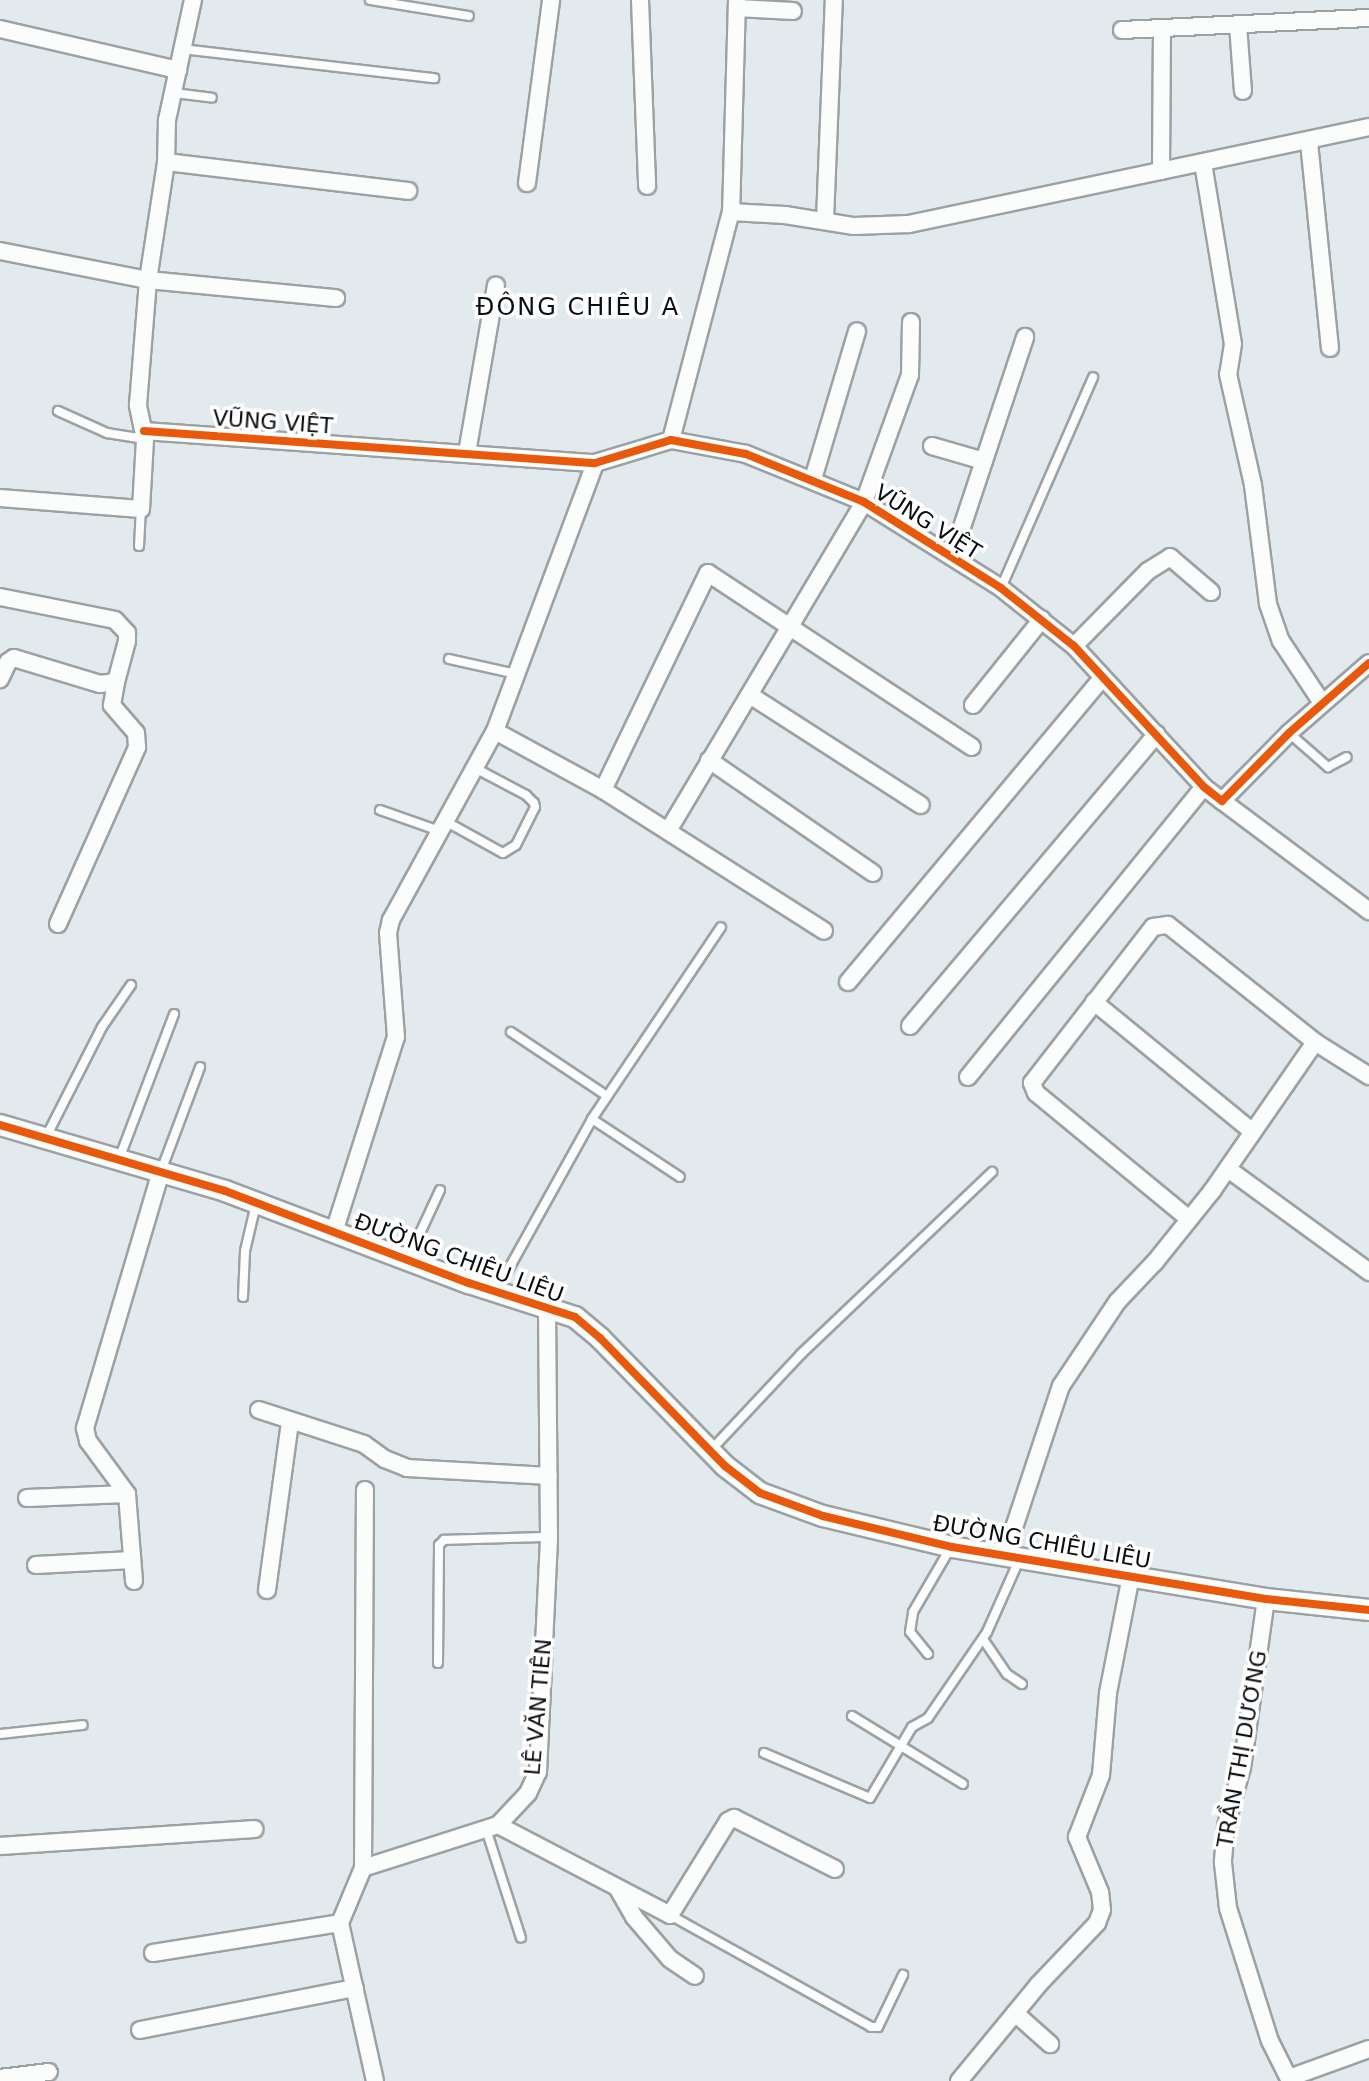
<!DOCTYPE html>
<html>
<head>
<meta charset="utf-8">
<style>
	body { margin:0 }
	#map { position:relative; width:1369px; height:2081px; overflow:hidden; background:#e3eaed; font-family:"DejaVu Sans",sans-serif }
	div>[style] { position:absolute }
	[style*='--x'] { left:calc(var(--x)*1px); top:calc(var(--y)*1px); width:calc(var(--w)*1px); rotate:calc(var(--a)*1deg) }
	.roads { filter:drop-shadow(2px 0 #9ca1a4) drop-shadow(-2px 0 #9ca1a4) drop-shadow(0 2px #9ca1a4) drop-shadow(0 -2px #9ca1a4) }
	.service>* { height:8px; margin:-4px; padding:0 4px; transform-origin:4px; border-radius:4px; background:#fbfcfc }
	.minor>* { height:16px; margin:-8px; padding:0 8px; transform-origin:8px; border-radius:8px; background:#fbfcfc }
	.tertiary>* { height:20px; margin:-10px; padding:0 10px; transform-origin:10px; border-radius:10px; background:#fbfcfc }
	.cycleway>* { height:8px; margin:-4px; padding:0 4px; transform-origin:4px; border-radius:4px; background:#e8590c }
	span { translate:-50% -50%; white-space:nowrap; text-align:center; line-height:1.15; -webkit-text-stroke:7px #fff; paint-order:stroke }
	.street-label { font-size:22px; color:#0b0e11 }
	.neighbourhood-label { font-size:24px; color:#0b0e11; letter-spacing:2px }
</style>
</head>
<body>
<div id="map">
	<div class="roads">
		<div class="service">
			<div style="--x:370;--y:0;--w:100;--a:9.2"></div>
			<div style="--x:182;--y:49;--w:254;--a:6.6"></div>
			<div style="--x:174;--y:93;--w:38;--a:7"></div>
			<div style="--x:58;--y:411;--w:54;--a:24.2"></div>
			<div style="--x:107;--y:433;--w:38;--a:9"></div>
			<div style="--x:139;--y:546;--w:37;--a:-87"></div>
			<div style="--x:1001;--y:588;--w:230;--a:-66.4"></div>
			<div style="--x:449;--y:659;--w:69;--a:12.6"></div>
			<div style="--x:1289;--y:733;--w:52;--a:41.1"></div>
			<div style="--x:1328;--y:767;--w:21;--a:-28"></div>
			<div style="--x:380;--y:810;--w:64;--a:19.3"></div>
			<div style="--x:445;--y:821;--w:66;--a:28.9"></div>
			<div style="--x:503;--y:853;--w:15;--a:-32"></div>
			<div style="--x:516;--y:845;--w:42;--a:-63.4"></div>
			<div style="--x:535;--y:807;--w:4;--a:-104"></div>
			<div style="--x:534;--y:803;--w:11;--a:-135"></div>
			<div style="--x:526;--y:795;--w:58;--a:-152.1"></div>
			<div style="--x:511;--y:1032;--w:115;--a:33.7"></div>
			<div style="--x:592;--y:1119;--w:105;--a:33.4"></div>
			<div style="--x:46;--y:1137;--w:123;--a:-63"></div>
			<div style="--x:102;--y:1027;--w:51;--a:-55.4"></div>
			<div style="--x:119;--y:1159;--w:155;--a:-69.2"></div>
			<div style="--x:161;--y:1171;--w:111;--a:-69.4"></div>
			<div style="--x:408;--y:1259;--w:76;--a:-65.1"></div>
			<div style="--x:497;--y:1290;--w:196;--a:-60.9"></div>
			<div style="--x:592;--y:1119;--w:231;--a:-56.1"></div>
			<div style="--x:243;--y:1297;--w:46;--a:-87.5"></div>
			<div style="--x:245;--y:1251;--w:48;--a:-76.8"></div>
			<div style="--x:711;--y:1450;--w:132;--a:-46.8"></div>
			<div style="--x:801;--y:1354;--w:264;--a:-43.6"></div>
			<div style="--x:983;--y:1639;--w:42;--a:55.6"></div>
			<div style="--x:1007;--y:1674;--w:18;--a:34"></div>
			<div style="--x:928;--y:1654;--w:28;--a:-129"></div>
			<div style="--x:910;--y:1632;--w:20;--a:-81"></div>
			<div style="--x:913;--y:1612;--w:75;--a:-59.7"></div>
			<div style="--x:438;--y:1663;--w:118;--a:-89.5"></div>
			<div style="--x:439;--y:1545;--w:7;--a:-45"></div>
			<div style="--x:444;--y:1540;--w:104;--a:-1.7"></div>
			<div style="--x:852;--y:1716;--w:130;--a:31.5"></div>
			<div style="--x:0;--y:1734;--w:83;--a:-6.2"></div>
			<div style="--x:764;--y:1753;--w:115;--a:23"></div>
			<div style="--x:870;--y:1798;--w:82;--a:-59.4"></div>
			<div style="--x:912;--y:1727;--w:18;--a:-29"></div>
			<div style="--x:928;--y:1718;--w:104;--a:-55.5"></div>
			<div style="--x:987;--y:1632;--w:79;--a:-66"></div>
			<div style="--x:486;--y:1829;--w:114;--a:72.2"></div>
			<div style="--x:670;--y:1915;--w:230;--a:29.1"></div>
			<div style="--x:871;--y:2027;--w:7;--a:0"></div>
			<div style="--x:878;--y:2027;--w:58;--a:-64.3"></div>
		</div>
		<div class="minor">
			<div style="--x:640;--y:0;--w:186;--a:87.8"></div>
			<div style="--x:737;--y:0;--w:212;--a:91.6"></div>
			<div style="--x:731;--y:212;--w:54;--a:3.2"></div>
			<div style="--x:785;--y:215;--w:70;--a:9.1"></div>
			<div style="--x:854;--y:226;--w:55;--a:-2.1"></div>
			<div style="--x:909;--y:224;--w:470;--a:-11.9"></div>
			<div style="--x:737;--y:8;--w:56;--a:3.1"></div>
			<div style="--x:1238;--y:25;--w:66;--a:85.7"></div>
			<div style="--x:0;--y:29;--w:183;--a:13"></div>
			<div style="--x:1122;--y:30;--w:247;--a:-2.8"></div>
			<div style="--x:1309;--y:142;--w:207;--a:84.2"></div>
			<div style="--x:166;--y:162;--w:244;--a:6.8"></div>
			<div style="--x:1203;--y:163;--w:183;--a:80.6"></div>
			<div style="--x:1233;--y:344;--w:30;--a:99"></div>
			<div style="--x:1228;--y:374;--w:114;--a:77.3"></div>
			<div style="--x:1253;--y:485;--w:120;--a:82.8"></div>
			<div style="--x:1268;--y:604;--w:39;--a:71"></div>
			<div style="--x:1281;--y:641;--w:74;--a:56.5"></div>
			<div style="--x:1161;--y:171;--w:142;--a:-89.6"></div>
			<div style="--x:527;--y:183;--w:185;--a:-82.5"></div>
			<div style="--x:825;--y:220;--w:220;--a:-87.7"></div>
			<div style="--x:0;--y:251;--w:151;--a:11.1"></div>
			<div style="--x:148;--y:280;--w:189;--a:5.5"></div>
			<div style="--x:144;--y:431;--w:452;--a:4.1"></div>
			<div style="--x:595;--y:463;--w:79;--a:-16.8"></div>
			<div style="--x:671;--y:440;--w:76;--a:10.6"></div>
			<div style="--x:746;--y:454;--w:127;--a:22.1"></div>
			<div style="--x:864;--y:502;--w:162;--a:32.1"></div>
			<div style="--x:1001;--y:588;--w:93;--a:38.5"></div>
			<div style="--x:1074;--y:646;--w:192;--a:47.3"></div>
			<div style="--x:1204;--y:787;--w:23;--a:38"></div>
			<div style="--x:1222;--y:801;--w:95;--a:-45.4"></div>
			<div style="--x:1289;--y:733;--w:106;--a:-41.2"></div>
			<div style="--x:671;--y:440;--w:236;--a:-75.3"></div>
			<div style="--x:932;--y:446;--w:54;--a:16.1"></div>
			<div style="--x:467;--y:453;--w:170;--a:-80.2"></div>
			<div style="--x:813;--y:479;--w:154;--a:-73.4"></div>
			<div style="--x:0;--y:498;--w:141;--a:4.5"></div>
			<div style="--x:141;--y:509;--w:70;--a:-86.7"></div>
			<div style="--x:145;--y:439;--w:35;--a:-102"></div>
			<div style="--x:138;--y:405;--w:125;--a:-85.4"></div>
			<div style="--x:148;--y:280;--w:119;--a:-81.3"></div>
			<div style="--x:166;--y:162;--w:42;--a:-88.6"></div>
			<div style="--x:167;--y:120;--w:123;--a:-77.8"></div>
			<div style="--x:952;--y:557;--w:232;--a:-71.6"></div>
			<div style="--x:0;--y:597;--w:117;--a:11.3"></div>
			<div style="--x:115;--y:620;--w:18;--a:47"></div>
			<div style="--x:127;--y:633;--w:8;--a:90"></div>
			<div style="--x:127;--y:641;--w:42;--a:105"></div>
			<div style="--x:116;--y:682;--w:16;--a:173"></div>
			<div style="--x:100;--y:684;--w:90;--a:-163.2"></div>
			<div style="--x:14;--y:658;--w:7;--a:146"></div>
			<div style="--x:8;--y:662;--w:19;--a:115"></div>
			<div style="--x:1074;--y:646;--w:105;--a:-45.4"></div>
			<div style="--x:1148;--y:571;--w:26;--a:-32"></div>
			<div style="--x:1170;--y:557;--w:54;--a:40.5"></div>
			<div style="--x:750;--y:695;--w:203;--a:32.8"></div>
			<div style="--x:973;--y:705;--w:110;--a:-51.3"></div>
			<div style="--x:495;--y:731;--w:123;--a:28.6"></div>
			<div style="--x:603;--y:790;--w:262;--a:32.5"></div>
			<div style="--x:709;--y:760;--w:199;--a:34.6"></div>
			<div style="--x:603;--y:790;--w:241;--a:-64.2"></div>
			<div style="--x:708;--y:573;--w:316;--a:33.4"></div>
			<div style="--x:1222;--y:801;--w:184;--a:36.8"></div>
			<div style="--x:668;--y:831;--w:383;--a:-59.2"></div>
			<div style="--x:864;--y:502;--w:135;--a:-70.1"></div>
			<div style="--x:910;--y:375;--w:53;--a:-88.9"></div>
			<div style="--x:58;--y:924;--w:194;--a:-65.9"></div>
			<div style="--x:137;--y:747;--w:14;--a:-94"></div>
			<div style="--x:136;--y:733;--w:37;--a:-131"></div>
			<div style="--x:112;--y:705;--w:23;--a:-80"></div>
			<div style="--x:848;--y:982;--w:396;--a:-50.1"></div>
			<div style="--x:1094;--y:1002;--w:205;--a:39.3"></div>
			<div style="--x:910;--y:1026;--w:382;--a:-49.8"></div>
			<div style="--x:968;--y:1077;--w:374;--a:-50.9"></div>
			<div style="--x:1228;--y:1169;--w:175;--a:36.1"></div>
			<div style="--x:1189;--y:1219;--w:198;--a:-140.5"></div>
			<div style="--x:1036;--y:1093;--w:11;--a:-112"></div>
			<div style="--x:1032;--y:1083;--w:197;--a:-52.2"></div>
			<div style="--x:1153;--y:927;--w:15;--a:-8"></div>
			<div style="--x:1168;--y:925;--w:188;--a:38.5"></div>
			<div style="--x:1315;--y:1042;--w:64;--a:32.2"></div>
			<div style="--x:334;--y:1232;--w:205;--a:-72.4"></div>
			<div style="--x:396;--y:1037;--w:104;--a:-94.4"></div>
			<div style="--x:388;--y:933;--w:13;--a:-77"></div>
			<div style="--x:391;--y:920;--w:216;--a:-61.2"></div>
			<div style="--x:495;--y:731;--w:286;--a:-69.5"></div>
			<div style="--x:259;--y:1410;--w:110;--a:17.9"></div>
			<div style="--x:364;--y:1444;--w:26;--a:36"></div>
			<div style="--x:385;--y:1459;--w:24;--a:22"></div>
			<div style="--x:407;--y:1468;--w:142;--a:3.2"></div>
			<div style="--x:27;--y:1498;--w:100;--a:-2.3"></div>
			<div style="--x:1005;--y:1555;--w:178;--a:-71.7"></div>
			<div style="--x:1061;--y:1386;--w:101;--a:-56.3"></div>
			<div style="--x:1117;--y:1302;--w:55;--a:-46.5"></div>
			<div style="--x:1155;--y:1262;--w:91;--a:-51.2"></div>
			<div style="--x:1212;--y:1191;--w:181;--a:-55.3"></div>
			<div style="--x:36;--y:1565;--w:96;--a:-3"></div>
			<div style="--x:134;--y:1581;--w:87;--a:-94.6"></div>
			<div style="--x:127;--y:1494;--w:66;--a:-126.3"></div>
			<div style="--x:88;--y:1441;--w:13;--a:-103"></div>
			<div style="--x:85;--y:1428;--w:267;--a:-73.5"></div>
			<div style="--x:267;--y:1590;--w:171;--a:-82.2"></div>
			<div style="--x:1266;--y:1599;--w:170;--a:98.1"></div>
			<div style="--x:1242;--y:1767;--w:61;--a:105.2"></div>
			<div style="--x:1226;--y:1826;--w:37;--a:95"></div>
			<div style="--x:1223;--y:1863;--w:45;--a:83.7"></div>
			<div style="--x:1228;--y:1908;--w:139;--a:72.5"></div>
			<div style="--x:1270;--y:2041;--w:45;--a:63.4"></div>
			<div style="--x:498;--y:1825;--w:194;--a:27.6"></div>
			<div style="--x:670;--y:1915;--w:110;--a:-58.3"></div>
			<div style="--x:728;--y:1821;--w:7;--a:-27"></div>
			<div style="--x:734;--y:1818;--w:113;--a:26.8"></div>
			<div style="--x:0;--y:1846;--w:255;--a:-3.8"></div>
			<div style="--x:363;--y:1868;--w:378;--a:-89.7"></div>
			<div style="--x:618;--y:1889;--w:32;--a:60"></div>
			<div style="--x:634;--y:1917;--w:55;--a:49.4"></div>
			<div style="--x:670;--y:1959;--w:30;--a:34"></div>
			<div style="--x:153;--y:1953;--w:189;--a:-9.1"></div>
			<div style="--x:1015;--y:2013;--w:47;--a:41.5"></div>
			<div style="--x:140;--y:2030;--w:219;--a:-11.1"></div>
			<div style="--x:0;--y:2078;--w:49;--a:-7"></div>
			<div style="--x:1289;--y:2078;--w:85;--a:-19.9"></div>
			<div style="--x:375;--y:2081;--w:162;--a:-102.5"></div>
			<div style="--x:340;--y:1923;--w:60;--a:-67.3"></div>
			<div style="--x:363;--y:1868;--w:142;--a:-17.7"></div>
			<div style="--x:498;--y:1825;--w:44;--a:-46.8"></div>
			<div style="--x:528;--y:1793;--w:23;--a:-65"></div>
			<div style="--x:538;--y:1772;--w:235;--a:-87.3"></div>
			<div style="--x:549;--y:1537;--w:229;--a:-90.5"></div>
			<div style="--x:959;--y:2081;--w:124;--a:-50.5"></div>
			<div style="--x:1038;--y:1985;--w:86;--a:-46.4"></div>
			<div style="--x:1097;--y:1923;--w:14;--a:-69"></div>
			<div style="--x:1102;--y:1910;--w:18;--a:-96"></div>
			<div style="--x:1100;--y:1892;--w:60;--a:-112.7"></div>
			<div style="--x:1077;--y:1837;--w:66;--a:-68.8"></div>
			<div style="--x:1101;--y:1775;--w:82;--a:-85.1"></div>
			<div style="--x:1108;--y:1693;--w:119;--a:-78.9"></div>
		</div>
		<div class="tertiary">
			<div style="--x:0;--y:1125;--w:234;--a:16.3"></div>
			<div style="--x:225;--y:1191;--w:261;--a:20.7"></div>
			<div style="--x:469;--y:1283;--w:111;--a:17.8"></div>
			<div style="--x:575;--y:1317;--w:33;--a:40"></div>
			<div style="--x:600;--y:1338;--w:179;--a:45.7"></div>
			<div style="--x:725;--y:1466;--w:44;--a:37.6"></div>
			<div style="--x:760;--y:1493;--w:67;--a:20.1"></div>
			<div style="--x:823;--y:1516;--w:133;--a:13.5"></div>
			<div style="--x:952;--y:1547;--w:318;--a:9.4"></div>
			<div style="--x:1266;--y:1599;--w:104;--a:6.1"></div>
		</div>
	</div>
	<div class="cycleway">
		<div style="--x:144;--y:431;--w:452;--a:4.1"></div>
		<div style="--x:595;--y:463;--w:79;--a:-16.8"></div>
		<div style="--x:671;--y:440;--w:76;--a:10.6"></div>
		<div style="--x:746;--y:454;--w:127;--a:22.1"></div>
		<div style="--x:864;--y:502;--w:162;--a:32.1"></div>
		<div style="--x:1001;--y:588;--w:93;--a:38.5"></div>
		<div style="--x:1074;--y:646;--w:192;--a:47.3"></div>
		<div style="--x:1204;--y:787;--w:23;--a:38"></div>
		<div style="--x:1222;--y:801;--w:95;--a:-45.4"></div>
		<div style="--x:1289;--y:733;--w:106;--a:-41.2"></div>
		<div style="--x:0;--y:1125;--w:234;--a:16.3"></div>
		<div style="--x:225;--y:1191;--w:261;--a:20.7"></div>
		<div style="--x:469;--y:1283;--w:111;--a:17.8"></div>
		<div style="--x:575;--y:1317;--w:33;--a:40"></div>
		<div style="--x:600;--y:1338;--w:179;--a:45.7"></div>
		<div style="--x:725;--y:1466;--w:44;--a:37.6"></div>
		<div style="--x:760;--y:1493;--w:67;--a:20.1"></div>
		<div style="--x:823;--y:1516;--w:133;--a:13.5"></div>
		<div style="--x:952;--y:1547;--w:318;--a:9.4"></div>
		<div style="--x:1266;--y:1599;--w:104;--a:6.1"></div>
	</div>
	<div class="street-label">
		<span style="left:273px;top:422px;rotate:4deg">VŨNG VIỆT</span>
		<span style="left:928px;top:522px;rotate:32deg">VŨNG VIỆT</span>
		<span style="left:459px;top:1258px;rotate:20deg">ĐƯỜNG CHIÊU LIÊU</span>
		<span style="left:1042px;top:1542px;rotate:10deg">ĐƯỜNG CHIÊU LIÊU</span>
		<span style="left:538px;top:1707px;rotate:-85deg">LÊ VĂN TIÊN</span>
		<span style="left:1242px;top:1749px;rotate:-80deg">TRẦN THỊ DƯƠNG</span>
	</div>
	<div class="neighbourhood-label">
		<span style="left:578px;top:308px">ĐÔNG CHIÊU A</span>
	</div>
</div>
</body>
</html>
